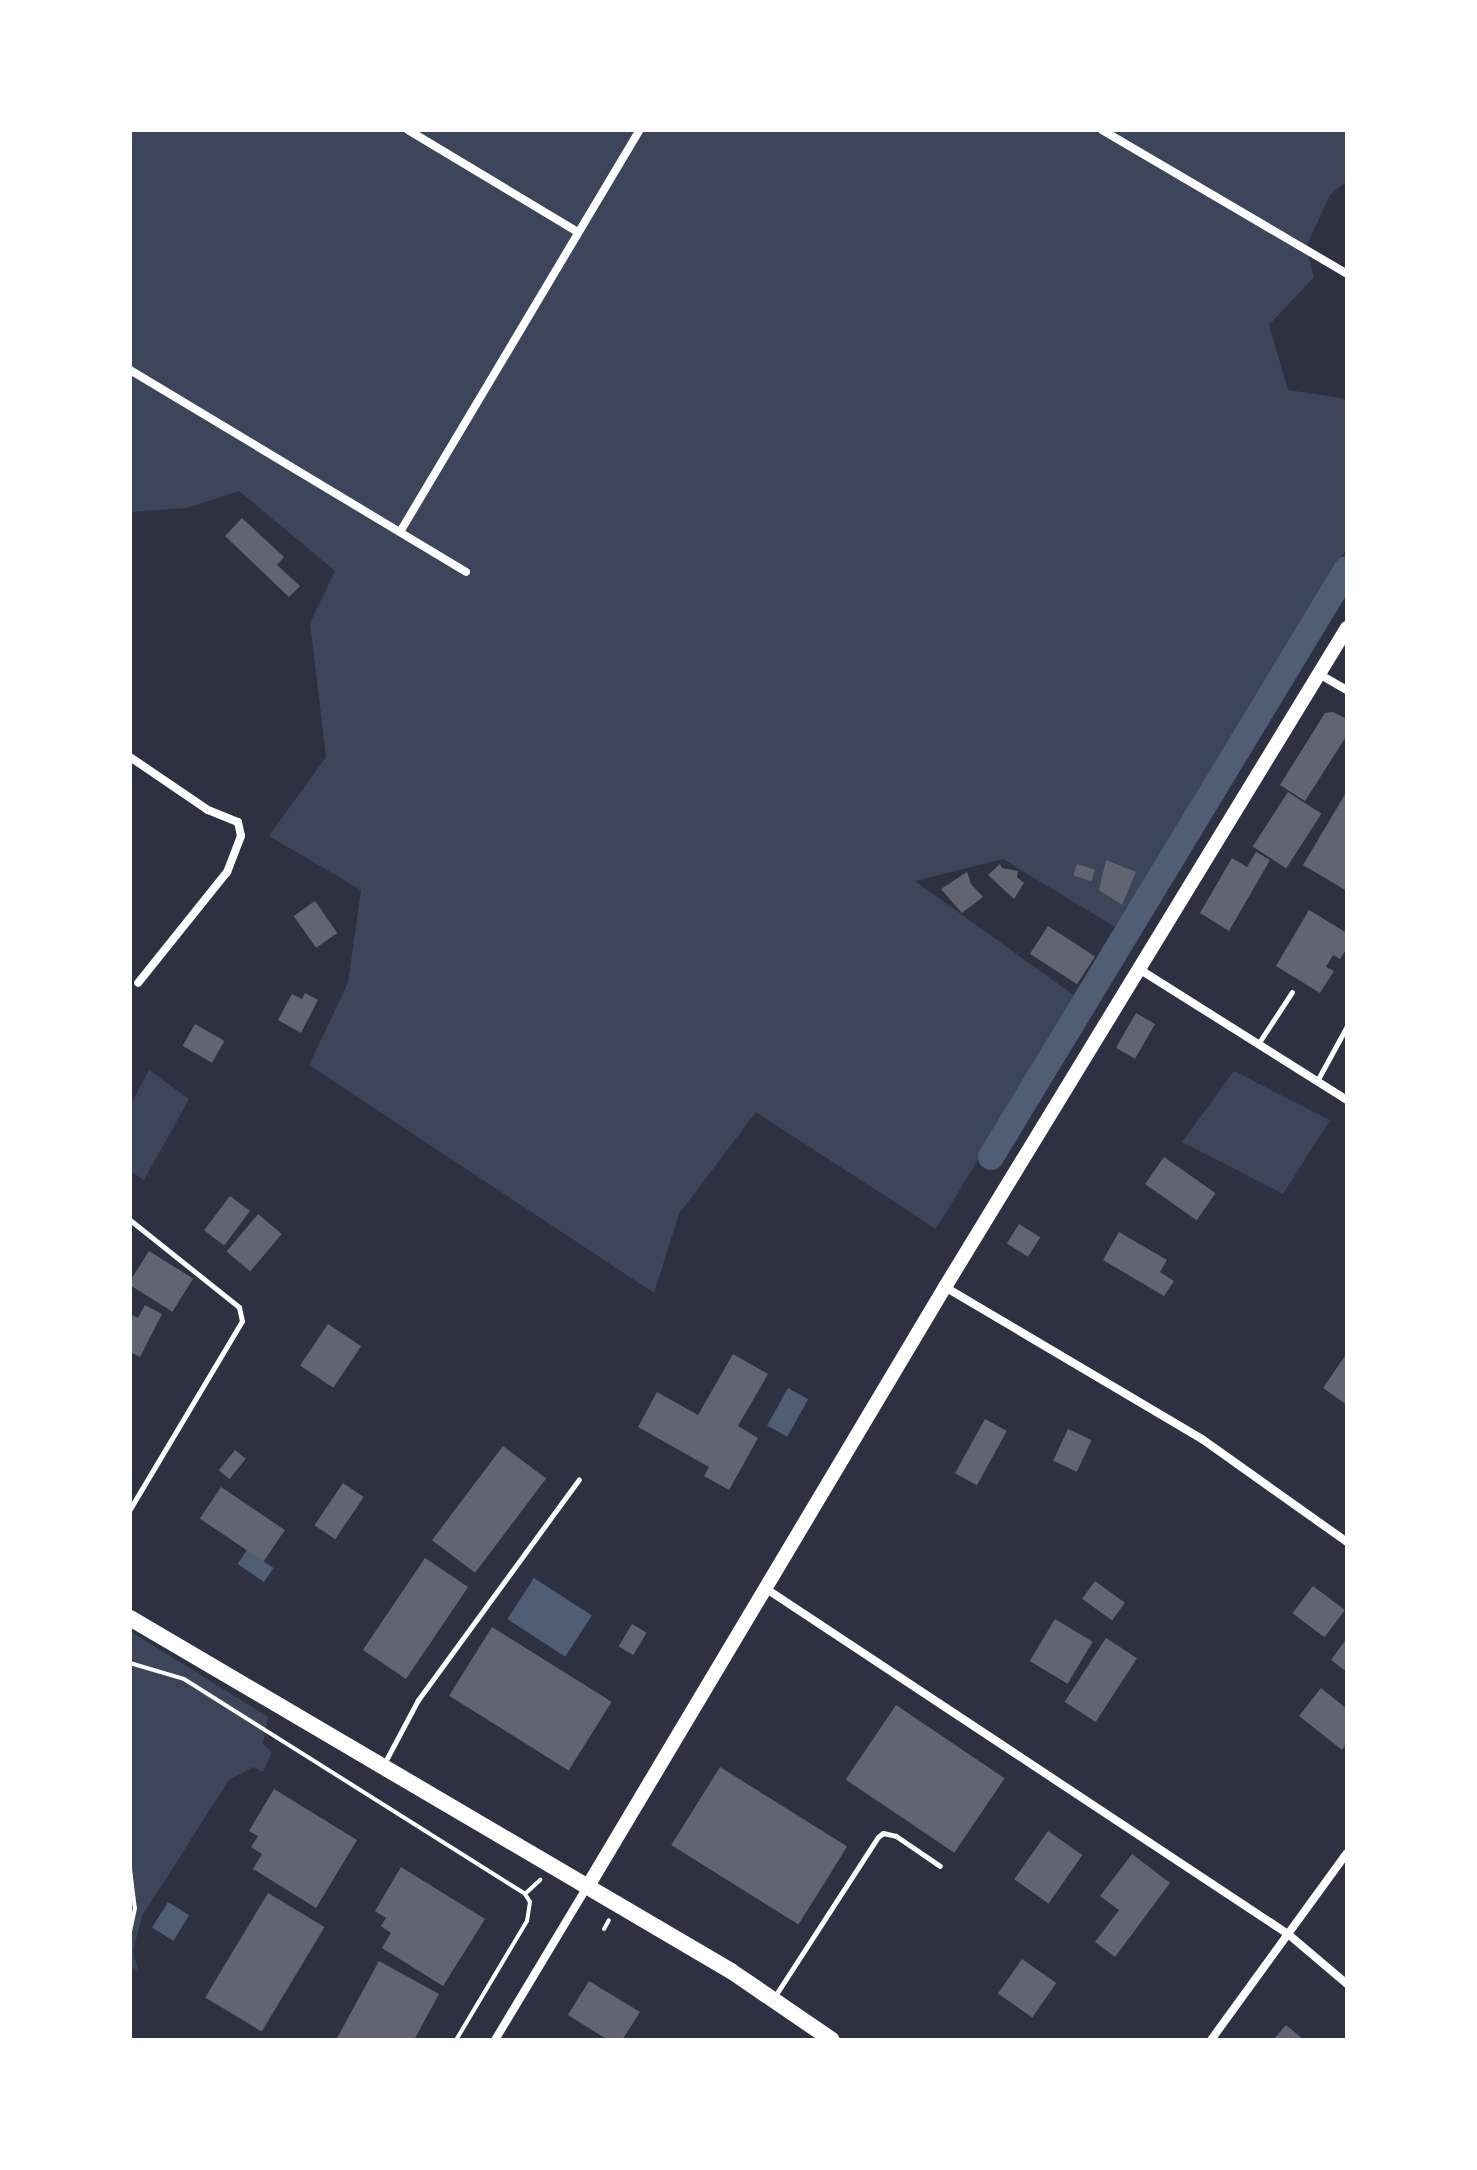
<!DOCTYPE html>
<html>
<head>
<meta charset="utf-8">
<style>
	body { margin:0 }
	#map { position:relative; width:1477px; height:2170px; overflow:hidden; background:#2d3142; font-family:"Exo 2",sans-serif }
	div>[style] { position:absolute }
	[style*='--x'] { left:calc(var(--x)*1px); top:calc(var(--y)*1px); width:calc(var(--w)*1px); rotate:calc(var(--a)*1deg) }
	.green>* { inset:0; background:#3c4559 }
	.water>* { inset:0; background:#4f5d75; transform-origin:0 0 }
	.canal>* { height:26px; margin:-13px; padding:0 13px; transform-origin:13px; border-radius:13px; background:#4f5d75 }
	.building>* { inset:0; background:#626471; transform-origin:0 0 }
	.path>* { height:4px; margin:-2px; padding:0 2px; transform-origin:2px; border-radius:2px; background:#fff }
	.service>* { height:5px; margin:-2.5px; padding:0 2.5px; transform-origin:2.5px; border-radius:2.5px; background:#fff }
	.minor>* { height:8px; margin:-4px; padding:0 4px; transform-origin:4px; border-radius:4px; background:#fff }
	.tertiary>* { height:14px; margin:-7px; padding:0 7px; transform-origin:7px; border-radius:7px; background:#fff }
	.secondary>* { height:16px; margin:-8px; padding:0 8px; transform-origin:8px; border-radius:8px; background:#fff }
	span { translate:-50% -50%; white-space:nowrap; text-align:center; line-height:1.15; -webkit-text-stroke:7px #fff; paint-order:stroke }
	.frame { position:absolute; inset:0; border:132px solid #fff; pointer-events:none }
</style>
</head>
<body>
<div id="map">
	<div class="green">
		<div style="clip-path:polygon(130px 130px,1347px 130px,1347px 181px,1330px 195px,1306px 247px,1314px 277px,1269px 325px,1288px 390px,1347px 399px,1347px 548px,1120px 930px,1003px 859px,915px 881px,1093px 1009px,998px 1168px,979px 1158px,936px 1229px,756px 1112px,679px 1214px,654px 1293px,309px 1065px,348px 983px,361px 890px,269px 836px,326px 757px,310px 623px,335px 571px,239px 491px,187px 508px,130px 512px)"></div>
		<div style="clip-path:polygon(149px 1070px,189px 1099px,144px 1180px,130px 1171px,130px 1106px)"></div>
		<div style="clip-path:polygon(1234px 1071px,1330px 1120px,1283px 1194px,1182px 1142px)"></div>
		<div style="clip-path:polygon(130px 1631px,268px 1717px,263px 1744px,272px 1752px,263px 1772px,253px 1767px,229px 1780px,151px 1902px,142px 1916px,133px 1951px,138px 1971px,130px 1969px)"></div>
	</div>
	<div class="water">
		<div style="left:788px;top:1388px;width:23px;height:43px;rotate:29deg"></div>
		<div style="left:247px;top:1550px;width:32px;height:17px;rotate:34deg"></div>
		<div style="left:534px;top:1578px;width:69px;height:49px;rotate:33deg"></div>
		<div style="left:168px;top:1902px;width:25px;height:30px;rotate:32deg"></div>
	</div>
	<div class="canal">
		<div style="--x:991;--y:1157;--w:687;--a:-58.81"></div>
	</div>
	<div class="building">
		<div style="clip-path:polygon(242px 518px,284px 557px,277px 565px,300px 586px,289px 597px,225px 536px)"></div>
		<div style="clip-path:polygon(1333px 712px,1347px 719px,1347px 735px,1305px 801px,1280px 785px,1325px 713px)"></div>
		<div style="clip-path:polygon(1347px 791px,1347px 891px,1303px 865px)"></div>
		<div style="left:1288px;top:792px;width:40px;height:65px;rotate:33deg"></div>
		<div style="clip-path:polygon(1256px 852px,1270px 860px,1229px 931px,1200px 913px,1232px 858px,1247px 867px)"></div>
		<div style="clip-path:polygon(1106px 860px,1136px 872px,1122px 905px,1099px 890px)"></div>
		<div style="clip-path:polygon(1000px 864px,1002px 868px,1018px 871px,1017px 877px,1024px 883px,1014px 899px,988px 875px)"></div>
		<div style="left:1077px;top:864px;width:19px;height:12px;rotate:18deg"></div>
		<div style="clip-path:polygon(967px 872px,971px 884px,983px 897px,962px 913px,941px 889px)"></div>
		<div style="left:315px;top:901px;width:39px;height:26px;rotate:55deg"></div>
		<div style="clip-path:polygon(1309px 910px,1347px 933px,1347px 948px,1340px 959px,1333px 955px,1326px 967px,1334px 971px,1320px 993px,1276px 966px)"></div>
		<div style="left:1048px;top:926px;width:56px;height:33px;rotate:33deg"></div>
		<div style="clip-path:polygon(305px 993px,318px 1000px,301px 1033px,278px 1020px,292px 994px,302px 999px)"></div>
		<div style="left:1136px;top:1013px;width:22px;height:40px;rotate:30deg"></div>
		<div style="left:195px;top:1024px;width:34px;height:25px;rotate:30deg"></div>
		<div style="left:1164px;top:1157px;width:63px;height:33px;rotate:35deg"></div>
		<div style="left:230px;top:1196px;width:25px;height:43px;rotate:37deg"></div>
		<div style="left:258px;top:1214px;width:31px;height:49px;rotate:40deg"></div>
		<div style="left:1019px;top:1224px;width:25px;height:23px;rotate:32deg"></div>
		<div style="clip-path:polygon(1119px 1232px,1167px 1260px,1160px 1272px,1174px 1281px,1164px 1296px,1103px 1260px)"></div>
		<div style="left:149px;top:1251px;width:52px;height:39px;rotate:32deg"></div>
		<div style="clip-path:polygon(145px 1305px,162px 1314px,140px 1357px,130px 1352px,130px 1314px,138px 1318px)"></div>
		<div style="left:328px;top:1324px;width:40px;height:50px;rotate:34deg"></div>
		<div style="clip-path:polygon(1347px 1353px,1347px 1405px,1323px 1388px)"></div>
		<div style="clip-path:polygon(733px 1354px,768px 1374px,738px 1426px,758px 1438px,729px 1490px,704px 1476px,709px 1467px,638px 1427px,657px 1392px,698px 1415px)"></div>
		<div style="left:985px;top:1419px;width:25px;height:62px;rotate:29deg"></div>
		<div style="left:1068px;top:1429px;width:26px;height:35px;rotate:25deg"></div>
		<div style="left:503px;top:1446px;width:54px;height:118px;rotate:37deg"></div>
		<div style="left:235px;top:1450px;width:14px;height:26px;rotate:39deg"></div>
		<div style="left:343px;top:1483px;width:25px;height:51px;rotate:34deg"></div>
		<div style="left:221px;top:1487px;width:77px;height:38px;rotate:34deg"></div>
		<div style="left:425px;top:1558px;width:52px;height:111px;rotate:34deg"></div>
		<div style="left:1095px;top:1581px;width:37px;height:22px;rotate:36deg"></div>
		<div style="left:1313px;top:1586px;width:40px;height:34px;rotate:37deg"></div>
		<div style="left:1055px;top:1619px;width:44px;height:49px;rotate:31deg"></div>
		<div style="left:632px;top:1624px;width:17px;height:26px;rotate:31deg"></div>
		<div style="left:492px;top:1627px;width:141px;height:81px;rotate:32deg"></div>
		<div style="left:1106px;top:1638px;width:37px;height:76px;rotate:33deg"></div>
		<div style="clip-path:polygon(1347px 1638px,1347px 1672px,1331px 1660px)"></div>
		<div style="clip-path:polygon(1321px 1688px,1347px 1709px,1347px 1743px,1342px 1750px,1299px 1716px)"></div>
		<div style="left:896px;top:1705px;width:131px;height:90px;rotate:34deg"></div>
		<div style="left:720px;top:1767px;width:150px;height:92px;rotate:32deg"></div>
		<div style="clip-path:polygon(274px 1789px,357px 1840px,316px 1908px,253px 1869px,262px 1854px,251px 1847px,258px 1836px,249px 1831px)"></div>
		<div style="left:1048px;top:1831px;width:42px;height:59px;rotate:35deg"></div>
		<div style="clip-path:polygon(1132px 1854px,1170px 1883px,1115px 1957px,1095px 1942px,1119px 1910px,1100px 1896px)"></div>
		<div style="clip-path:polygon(401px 1867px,485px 1919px,443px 1986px,382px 1948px,391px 1933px,381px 1926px,386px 1918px,375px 1911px)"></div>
		<div style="left:268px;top:1893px;width:66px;height:122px;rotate:31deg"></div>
		<div style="left:1022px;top:1959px;width:42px;height:42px;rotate:35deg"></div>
		<div style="clip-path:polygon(379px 1961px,439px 1994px,414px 2040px,336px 2040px)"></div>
		<div style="clip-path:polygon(589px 1981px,640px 2012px,622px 2040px,608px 2040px,568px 2015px)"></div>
		<div style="clip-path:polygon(1286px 2025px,1304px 2040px,1273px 2040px)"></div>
	</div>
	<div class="path">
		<div style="--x:130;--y:1663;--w:56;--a:16.5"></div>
		<div style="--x:184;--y:1679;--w:403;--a:32.2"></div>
		<div style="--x:525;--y:1894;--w:9;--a:58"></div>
		<div style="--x:530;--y:1902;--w:19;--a:99"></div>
		<div style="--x:527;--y:1921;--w:139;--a:120.8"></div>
		<div style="--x:130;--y:1869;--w:39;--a:83"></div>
		<div style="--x:135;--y:1908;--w:25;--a:102"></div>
		<div style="--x:525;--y:1894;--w:21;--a:-43"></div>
		<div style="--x:604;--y:1929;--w:10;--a:-61"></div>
	</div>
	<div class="service">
		<div style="--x:1258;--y:1044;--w:62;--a:-56.8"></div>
		<div style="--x:1317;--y:1081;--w:63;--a:-61.4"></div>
		<div style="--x:130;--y:1220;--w:139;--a:38.6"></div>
		<div style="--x:239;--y:1307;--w:14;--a:78"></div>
		<div style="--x:242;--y:1321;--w:219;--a:120.8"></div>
		<div style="--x:385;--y:1762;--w:70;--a:-62"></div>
		<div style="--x:418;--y:1700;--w:273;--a:-53.9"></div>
		<div style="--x:775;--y:1996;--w:189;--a:-57.1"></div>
		<div style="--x:878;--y:1837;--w:6;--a:-39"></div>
		<div style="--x:883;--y:1833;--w:13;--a:13"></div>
		<div style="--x:896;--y:1836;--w:53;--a:34.3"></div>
	</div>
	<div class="minor">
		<div style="--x:408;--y:130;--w:198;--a:31"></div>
		<div style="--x:1102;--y:130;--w:284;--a:30.4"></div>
		<div style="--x:130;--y:370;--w:392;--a:31"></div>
		<div style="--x:400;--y:532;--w:468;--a:-59.2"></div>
		<div style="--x:1319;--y:674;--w:32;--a:30"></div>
		<div style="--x:130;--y:757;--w:94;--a:34.2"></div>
		<div style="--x:208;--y:810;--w:32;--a:22"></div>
		<div style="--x:238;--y:822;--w:14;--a:78"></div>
		<div style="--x:241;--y:836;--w:39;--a:111"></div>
		<div style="--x:227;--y:872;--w:142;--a:128.7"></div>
		<div style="--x:1139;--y:969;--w:246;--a:32.2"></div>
		<div style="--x:945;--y:1287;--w:299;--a:30.6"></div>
		<div style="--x:1202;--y:1439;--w:178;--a:35.4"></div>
		<div style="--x:765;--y:1588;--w:627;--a:33.49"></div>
		<div style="--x:1288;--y:1934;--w:77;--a:40.3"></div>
		<div style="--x:495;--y:2040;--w:179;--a:-59"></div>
		<div style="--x:1211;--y:2040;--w:231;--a:-54"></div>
	</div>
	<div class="tertiary">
		<div style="--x:588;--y:1886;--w:697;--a:-59.21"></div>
		<div style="--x:945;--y:1287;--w:772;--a:-58.62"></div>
	</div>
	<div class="secondary">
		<div style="--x:130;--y:1618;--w:697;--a:30.43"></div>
		<div style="--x:731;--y:1971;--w:122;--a:34.3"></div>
	</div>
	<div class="frame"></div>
</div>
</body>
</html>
